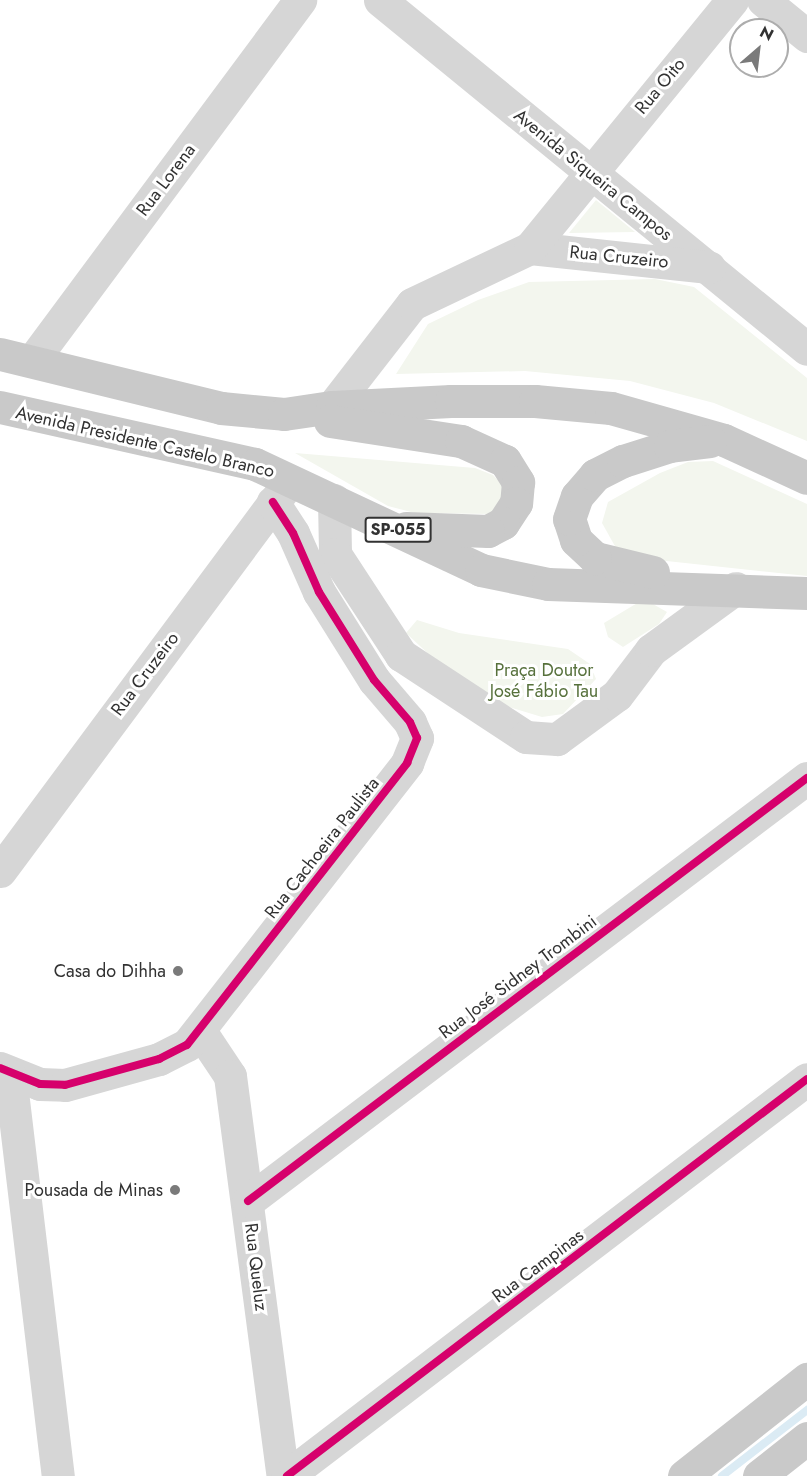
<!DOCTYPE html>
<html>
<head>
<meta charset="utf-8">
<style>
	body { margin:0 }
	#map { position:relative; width:807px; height:1476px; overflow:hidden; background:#fff; font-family:Jost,sans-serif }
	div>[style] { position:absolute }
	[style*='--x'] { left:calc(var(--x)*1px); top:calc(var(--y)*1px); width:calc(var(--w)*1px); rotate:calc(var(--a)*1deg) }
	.green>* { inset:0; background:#f3f6ee }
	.stream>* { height:8px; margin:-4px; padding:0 4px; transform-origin:4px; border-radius:4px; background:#dbebf4 }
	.minor>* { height:33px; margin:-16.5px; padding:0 16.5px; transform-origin:16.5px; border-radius:16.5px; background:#d6d6d6 }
	.major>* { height:33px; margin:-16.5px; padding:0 16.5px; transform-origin:16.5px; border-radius:16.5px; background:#c9c9c9 }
	.cycleway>* { height:8px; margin:-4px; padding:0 4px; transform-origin:4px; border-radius:4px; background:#d6006c }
	.dots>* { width:16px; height:16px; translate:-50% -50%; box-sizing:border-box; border:3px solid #fff; border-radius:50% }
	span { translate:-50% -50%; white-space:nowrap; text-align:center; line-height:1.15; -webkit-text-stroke:6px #fff; paint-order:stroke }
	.shield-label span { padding:2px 4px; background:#fff; border:2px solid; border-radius:4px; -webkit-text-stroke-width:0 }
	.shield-label { font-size:16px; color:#323232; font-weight:700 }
	.street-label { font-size:18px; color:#323232 }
	.park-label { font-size:18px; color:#57713c }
	.poi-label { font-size:18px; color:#323232 }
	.right { translate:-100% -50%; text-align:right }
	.north { position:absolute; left:729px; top:18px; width:60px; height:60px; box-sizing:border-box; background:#fff; border:2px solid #adadad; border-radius:50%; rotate:28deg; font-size:16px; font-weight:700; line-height:24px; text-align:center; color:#323232 }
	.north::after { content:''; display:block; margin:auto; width:21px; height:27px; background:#7a7a7a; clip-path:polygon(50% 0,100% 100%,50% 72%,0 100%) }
</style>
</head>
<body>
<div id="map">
	<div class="green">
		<div style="clip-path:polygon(596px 200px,635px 232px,569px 233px)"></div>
		<div style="clip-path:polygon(655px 279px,694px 287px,807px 378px,807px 441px,714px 403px,630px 381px,525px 371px,396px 374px,428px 324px,478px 300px,529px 282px)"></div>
		<div style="clip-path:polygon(295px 453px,475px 468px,493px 475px,508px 491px,494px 514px,415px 513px,388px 506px)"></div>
		<div style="clip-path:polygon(713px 461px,807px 504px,807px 576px,648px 559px,616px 548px,602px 523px,608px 502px,660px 473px,688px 462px)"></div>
		<div style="clip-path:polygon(644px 599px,667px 612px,659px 624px,623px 647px,608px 637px,604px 623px)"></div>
		<div style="clip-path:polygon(417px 620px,459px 633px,568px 649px,590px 664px,596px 679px,563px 714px,542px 717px,509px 707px,449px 673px,406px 633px)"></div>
	</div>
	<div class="stream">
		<div style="--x:722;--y:1476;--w:108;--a:-37.8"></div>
	</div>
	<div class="minor">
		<div style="--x:380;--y:0;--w:551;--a:39.26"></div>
		<div style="--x:763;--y:0;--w:57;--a:39.3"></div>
		<div style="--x:530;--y:248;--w:180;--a:6.1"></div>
		<div style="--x:32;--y:361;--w:450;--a:-53.4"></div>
		<div style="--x:332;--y:407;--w:130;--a:-52.2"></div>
		<div style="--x:412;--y:304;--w:131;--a:-25.4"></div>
		<div style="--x:530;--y:248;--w:320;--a:-50.8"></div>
		<div style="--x:334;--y:500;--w:54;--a:88.9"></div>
		<div style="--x:335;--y:554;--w:121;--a:56.8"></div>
		<div style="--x:401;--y:655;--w:149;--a:33.3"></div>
		<div style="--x:526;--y:737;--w:31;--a:4"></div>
		<div style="--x:557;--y:739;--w:74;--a:-36.3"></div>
		<div style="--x:617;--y:695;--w:56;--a:-52.9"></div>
		<div style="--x:651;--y:650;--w:105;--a:-36.1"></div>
		<div style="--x:0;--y:871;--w:478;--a:-53.4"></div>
		<div style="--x:200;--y:1031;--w:54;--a:56.3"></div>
		<div style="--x:230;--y:1076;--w:403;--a:82.5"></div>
		<div style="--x:0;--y:1068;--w:43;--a:21.8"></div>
		<div style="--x:40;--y:1084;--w:25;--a:2"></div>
		<div style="--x:65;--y:1085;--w:98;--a:-15.5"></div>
		<div style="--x:159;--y:1059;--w:31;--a:-27"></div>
		<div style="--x:187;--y:1045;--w:358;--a:-52"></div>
		<div style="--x:407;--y:763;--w:27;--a:-68"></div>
		<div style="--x:417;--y:738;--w:17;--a:-114"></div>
		<div style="--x:410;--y:722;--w:55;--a:-130.6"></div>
		<div style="--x:374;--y:680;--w:104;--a:-122"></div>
		<div style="--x:319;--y:592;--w:64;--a:-113.8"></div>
		<div style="--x:293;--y:533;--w:37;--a:-123"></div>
		<div style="--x:10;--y:1075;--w:404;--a:83.2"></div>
		<div style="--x:248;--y:1201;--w:701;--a:-37.12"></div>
		<div style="--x:287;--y:1476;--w:654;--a:-37.36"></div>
	</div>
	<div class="major">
		<div style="--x:0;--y:354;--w:228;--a:13.7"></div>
		<div style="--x:221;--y:408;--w:63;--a:5.4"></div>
		<div style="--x:284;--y:414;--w:49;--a:-8.3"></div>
		<div style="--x:332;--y:407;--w:119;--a:-2.9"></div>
		<div style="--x:451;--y:401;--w:84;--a:0"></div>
		<div style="--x:535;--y:401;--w:76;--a:5.3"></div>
		<div style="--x:611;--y:408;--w:117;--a:15.8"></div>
		<div style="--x:724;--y:440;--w:91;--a:24.6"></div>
		<div style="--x:0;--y:407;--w:261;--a:12.6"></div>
		<div style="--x:255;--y:464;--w:250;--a:25.1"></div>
		<div style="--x:481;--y:570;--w:68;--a:11.8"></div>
		<div style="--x:548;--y:584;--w:259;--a:2"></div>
		<div style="--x:330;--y:421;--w:133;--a:8.7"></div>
		<div style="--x:461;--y:441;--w:48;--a:24.4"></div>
		<div style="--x:505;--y:461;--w:25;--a:58"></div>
		<div style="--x:518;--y:482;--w:21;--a:95"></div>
		<div style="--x:516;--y:503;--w:24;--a:123"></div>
		<div style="--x:503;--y:523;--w:17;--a:152"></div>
		<div style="--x:488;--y:531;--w:82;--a:-177.9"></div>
		<div style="--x:653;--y:572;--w:60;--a:-166.4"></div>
		<div style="--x:595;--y:558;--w:26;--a:-137"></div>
		<div style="--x:576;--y:540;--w:22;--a:-108"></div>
		<div style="--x:569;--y:519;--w:24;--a:-71"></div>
		<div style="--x:577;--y:496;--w:28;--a:-49"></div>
		<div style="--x:595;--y:475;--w:31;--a:-27"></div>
		<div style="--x:623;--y:461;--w:49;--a:-17.7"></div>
		<div style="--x:670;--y:446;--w:40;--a:-7.1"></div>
		<div style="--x:684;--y:1476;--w:157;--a:-38.3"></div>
		<div style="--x:759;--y:1476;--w:61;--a:-38.4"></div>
	</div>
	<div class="cycleway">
		<div style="--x:0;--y:1068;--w:43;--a:21.8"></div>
		<div style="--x:40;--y:1084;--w:25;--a:2"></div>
		<div style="--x:65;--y:1085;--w:98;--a:-15.5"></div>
		<div style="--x:159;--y:1059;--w:31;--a:-27"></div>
		<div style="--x:187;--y:1045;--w:358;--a:-52"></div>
		<div style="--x:407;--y:763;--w:27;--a:-68"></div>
		<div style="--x:417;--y:738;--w:17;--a:-114"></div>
		<div style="--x:410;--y:722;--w:55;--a:-130.6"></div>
		<div style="--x:374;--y:680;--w:104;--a:-122"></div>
		<div style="--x:319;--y:592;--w:64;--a:-113.8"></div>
		<div style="--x:293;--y:533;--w:37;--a:-123"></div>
		<div style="--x:248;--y:1201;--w:701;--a:-37.12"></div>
		<div style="--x:287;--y:1476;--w:654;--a:-37.36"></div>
	</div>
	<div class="dots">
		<div style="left:178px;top:971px;background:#7a7a7a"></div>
		<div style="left:175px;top:1190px;background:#7a7a7a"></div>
	</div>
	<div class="shield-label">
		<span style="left:398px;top:530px">SP-055</span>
	</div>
	<div class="street-label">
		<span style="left:660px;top:86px;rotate:-50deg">Rua Oito</span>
		<span style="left:593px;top:175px;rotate:39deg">Avenida Siqueira Campos</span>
		<span style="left:166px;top:180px;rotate:-53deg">Rua Lorena</span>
		<span style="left:619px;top:257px;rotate:6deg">Rua Cruzeiro</span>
		<span style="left:145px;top:442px;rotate:13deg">Avenida Presidente Castelo Branco</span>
		<span style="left:145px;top:674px;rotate:-53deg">Rua Cruzeiro</span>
		<span style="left:322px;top:848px;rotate:-52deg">Rua Cachoeira Paulista</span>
		<span style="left:518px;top:977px;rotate:-37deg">Rua José Sidney Trombini</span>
		<span style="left:538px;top:1266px;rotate:-37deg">Rua Campinas</span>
		<span style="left:256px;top:1267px;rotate:83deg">Rua Queluz</span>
	</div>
	<div class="park-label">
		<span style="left:544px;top:681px">Praça Doutor<br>José Fábio Tau</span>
	</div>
	<div class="poi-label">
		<span class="right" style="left:166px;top:971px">Casa do Dihha</span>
		<span class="right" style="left:163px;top:1190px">Pousada de Minas</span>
	</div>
	<div class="north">N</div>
</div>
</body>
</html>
